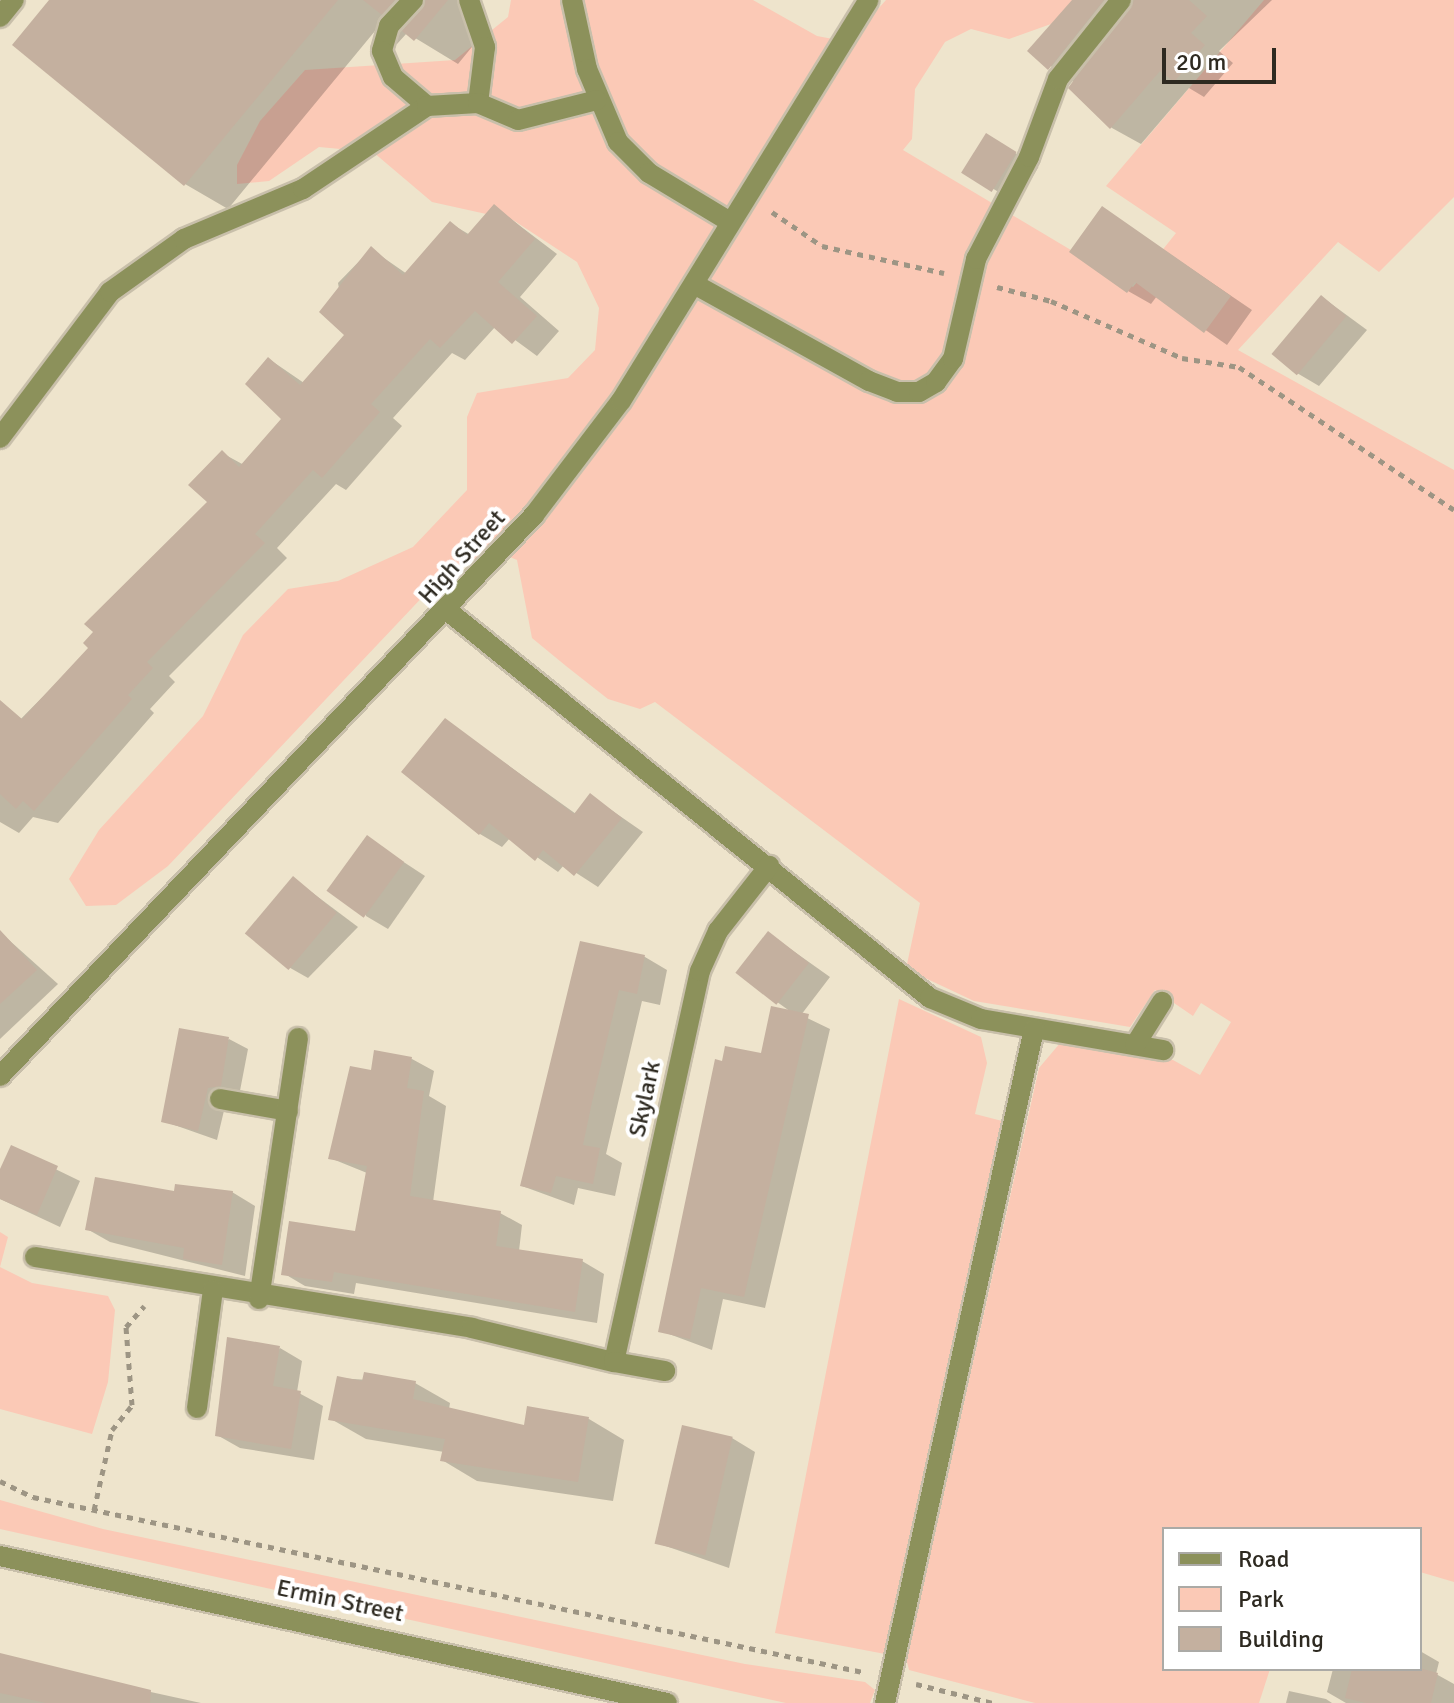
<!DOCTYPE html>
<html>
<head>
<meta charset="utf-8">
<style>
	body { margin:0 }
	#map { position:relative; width:1454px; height:1703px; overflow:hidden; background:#eee4cc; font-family:Signika,sans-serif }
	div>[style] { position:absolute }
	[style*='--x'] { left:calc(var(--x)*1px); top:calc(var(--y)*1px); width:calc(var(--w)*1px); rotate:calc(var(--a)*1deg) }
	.green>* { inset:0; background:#fbc9b6 }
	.shadow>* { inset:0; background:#0003; transform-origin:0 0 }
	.building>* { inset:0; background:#c4b09f; transform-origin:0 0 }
	.path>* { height:5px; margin-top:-2.5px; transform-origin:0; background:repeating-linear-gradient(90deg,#9d9584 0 6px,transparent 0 12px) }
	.roads { filter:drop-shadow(2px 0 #c8bfaa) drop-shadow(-2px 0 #c8bfaa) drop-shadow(0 2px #c8bfaa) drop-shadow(0 -2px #c8bfaa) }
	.minor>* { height:20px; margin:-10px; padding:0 10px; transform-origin:10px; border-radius:10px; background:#8c915b }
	span { translate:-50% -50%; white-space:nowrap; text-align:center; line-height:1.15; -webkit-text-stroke:8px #fff; paint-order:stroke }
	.street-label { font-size:24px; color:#2e2a21 }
	.legend { position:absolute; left:1162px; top:1527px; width:260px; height:144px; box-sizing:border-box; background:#fff; border:2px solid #abaaa6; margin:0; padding:10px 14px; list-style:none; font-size:24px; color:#2e2a21 }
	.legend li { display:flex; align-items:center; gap:16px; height:40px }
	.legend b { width:40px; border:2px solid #abaaa6 }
	.scale { position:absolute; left:1162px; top:48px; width:114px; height:36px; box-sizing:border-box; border:4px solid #2e2a21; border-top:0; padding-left:10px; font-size:24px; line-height:28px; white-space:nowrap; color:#2e2a21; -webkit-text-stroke:6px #fff; paint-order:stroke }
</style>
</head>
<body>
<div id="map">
	<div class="green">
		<div style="clip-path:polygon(511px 0,753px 0,817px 36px,849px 42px,886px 0,1079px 0,1051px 24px,1009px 39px,971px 29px,945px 42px,915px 89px,912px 139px,903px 150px,1133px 287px,1176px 233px,1106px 186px,1264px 0,1454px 0,1454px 197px,1379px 272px,1338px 242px,1238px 350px,1454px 470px,1454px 1582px,1420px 1572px,1420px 1529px,1164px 1529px,1164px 1669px,1270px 1669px,1259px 1703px,1035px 1703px,909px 1670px,906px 1658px,775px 1633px,899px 999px,981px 1037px,987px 1063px,975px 1114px,1006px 1122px,898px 1595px,915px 1620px,1039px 1068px,1061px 1042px,1173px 1060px,1200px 1075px,1231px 1022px,1201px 1003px,1193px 1016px,1155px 990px,1130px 1027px,974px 1001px,906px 969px,920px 903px,655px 702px,640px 709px,608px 699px,566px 666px,532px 638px,517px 560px,495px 551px,448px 570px,168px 866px,116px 905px,86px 906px,69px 879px,99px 830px,203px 716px,243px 635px,288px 589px,338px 581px,413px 547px,467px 490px,467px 417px,477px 393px,568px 378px,595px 350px,599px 308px,577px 262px,513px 220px,432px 202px,373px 152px,319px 147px,269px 181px,237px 184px,237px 165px,260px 121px,305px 70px,455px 60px,508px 17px)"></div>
		<div style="clip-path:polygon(0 1232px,8px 1237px,0 1267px,32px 1283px,108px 1296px,115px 1310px,108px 1382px,92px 1434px,0 1409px)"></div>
		<div style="clip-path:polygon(0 1500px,103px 1529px,745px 1664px,865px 1682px,875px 1690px,870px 1703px,786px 1703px,0 1529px)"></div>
	</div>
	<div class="shadow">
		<div style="clip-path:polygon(52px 0,479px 0,485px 31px,458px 64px,407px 33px,397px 44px,375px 31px,228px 209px,185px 184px)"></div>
		<div style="clip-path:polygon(1075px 0,1272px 0,1219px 51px,1233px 63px,1204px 97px,1189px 88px,1141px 144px,1112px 128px,1071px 88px,1075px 83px,1029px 51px)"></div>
		<div style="left:987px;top:136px;width:60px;height:42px;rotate:31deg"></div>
		<div style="clip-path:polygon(495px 207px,557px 254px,520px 297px,559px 331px,537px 356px,496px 326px,465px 360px,452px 353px,393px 418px,402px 426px,346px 490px,336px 484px,277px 548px,287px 558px,169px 676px,175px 682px,150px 709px,154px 713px,58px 823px,33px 817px,19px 833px,0 822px,0 740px,91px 648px,210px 502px,222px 453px,244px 465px,284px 419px,269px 359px,304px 383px,347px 335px,338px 283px,371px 249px,407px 274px,450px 223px,470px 235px)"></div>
		<div style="clip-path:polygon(1102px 208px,1252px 310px,1227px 345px,1157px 296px,1151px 304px,1128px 291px)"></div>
		<div style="clip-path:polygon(1322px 297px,1367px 330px,1319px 386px,1297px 373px)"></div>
		<div style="clip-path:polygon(446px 721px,576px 814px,591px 796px,643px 832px,598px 887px,564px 865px,558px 872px,510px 838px,502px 847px,480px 834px)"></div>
		<div style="clip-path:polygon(367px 838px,425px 876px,388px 929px,366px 916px)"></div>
		<div style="clip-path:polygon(294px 879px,358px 927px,308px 978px,285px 965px)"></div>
		<div style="clip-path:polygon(0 932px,58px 984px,0 1039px)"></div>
		<div style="clip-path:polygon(768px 933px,830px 977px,801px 1015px,830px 1029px,765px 1308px,723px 1299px,712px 1350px,661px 1331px,723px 1063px,762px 1056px,791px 1012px,737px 973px)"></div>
		<div style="clip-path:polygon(582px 943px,645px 957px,667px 970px,660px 1005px,642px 1001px,606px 1154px,622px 1163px,615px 1196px,578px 1188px,574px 1205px,522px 1186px)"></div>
		<div style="clip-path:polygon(229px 1039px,248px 1049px,239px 1096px,227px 1098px,217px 1140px,163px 1121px)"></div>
		<div style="clip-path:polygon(412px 1059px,434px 1071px,429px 1096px,446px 1106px,433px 1202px,500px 1213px,522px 1225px,519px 1251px,582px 1261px,604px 1274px,597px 1323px,356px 1283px,354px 1294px,305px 1286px,283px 1273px,356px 1233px,367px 1173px,330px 1158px,373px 1072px)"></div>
		<div style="clip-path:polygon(12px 1148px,80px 1181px,60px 1227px,0 1199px)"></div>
		<div style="clip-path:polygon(232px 1192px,255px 1206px,245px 1276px,110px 1242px,87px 1229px,175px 1193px)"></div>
		<div style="clip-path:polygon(280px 1348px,302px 1361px,297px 1392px,323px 1406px,314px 1460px,240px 1448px,217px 1435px)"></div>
		<div style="clip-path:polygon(338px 1378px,415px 1383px,450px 1403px,449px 1409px,526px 1427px,529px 1409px,589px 1419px,624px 1440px,613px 1501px,477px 1481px,442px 1460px,444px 1452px,366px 1439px,331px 1419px)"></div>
		<div style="clip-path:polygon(732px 1438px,755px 1452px,729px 1568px,657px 1543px)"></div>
		<div style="clip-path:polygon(1420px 1651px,1439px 1662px,1436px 1674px,1454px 1684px,1454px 1703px,1346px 1703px,1327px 1692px,1333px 1669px,1420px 1669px)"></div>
		<div style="clip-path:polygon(0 1659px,201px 1703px,0 1703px)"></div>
		<div style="clip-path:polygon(1289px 1691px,1326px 1699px,1332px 1703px,1286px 1703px)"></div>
	</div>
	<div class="building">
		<div style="clip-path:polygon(49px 0,338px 0,184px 186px,12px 45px)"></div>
		<div style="clip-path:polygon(363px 0,395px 0,382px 15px)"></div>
		<div style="clip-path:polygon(426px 0,448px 0,414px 41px,402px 31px)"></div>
		<div style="clip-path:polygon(1072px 0,1104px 0,1048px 70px,1027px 51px)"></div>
		<div style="clip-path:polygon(1134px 0,1189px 0,1207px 16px,1191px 33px,1205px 45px,1174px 82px,1160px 71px,1110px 129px,1068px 88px)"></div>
		<div style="left:986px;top:133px;width:36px;height:47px;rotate:32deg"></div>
		<div style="clip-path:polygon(494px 204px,535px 239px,498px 282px,537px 316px,512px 344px,475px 311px,440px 348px,430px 339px,371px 404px,380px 412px,322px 478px,313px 470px,255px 534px,265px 543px,147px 662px,153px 668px,128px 695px,132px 699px,61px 780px,34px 811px,23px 801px,16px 809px,0 794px,0 700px,22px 719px,88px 648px,83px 643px,93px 632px,84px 624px,207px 502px,188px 485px,222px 450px,239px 467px,281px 419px,245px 384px,268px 357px,300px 385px,344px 335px,319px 312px,371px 246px,403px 275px,450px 221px,467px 235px)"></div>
		<div style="clip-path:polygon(1102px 206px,1231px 296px,1204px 333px,1135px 282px,1127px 293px,1069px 252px)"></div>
		<div style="left:1321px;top:295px;width:33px;height:77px;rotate:40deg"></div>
		<div style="clip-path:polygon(445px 718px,574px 814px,590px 793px,622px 818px,574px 876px,543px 850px,535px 861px,489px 823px,479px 835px,401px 772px)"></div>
		<div style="left:367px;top:835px;width:46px;height:69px;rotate:36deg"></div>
		<div style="left:293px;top:876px;width:57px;height:75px;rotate:40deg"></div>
		<div style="clip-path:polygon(0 930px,37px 970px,0 1004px)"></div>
		<div style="left:768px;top:931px;width:52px;height:53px;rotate:38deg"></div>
		<div style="clip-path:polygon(580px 941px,645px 955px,637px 994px,619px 990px,592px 1102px,583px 1145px,600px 1148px,593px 1184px,556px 1176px,551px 1193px,520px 1186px)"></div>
		<div style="clip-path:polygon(771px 1006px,809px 1014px,744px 1297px,701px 1288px,690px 1339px,658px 1332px,715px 1059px,722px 1061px,725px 1046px,761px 1053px)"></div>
		<div style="clip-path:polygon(179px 1028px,229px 1037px,221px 1086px,208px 1088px,198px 1131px,161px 1122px)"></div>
		<div style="clip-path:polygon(374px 1050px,412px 1057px,407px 1088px,424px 1091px,410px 1196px,501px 1211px,496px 1246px,583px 1259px,575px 1312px,334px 1272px,332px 1282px,281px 1275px,289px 1221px,355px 1231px,367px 1166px,328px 1159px,350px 1066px,371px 1070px)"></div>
		<div style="clip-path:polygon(11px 1145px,58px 1166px,37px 1215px,0 1199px,0 1169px)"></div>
		<div style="clip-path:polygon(95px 1177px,174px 1191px,175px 1184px,233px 1191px,222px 1265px,183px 1259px,184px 1248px,85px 1230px)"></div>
		<div style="clip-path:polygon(227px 1337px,280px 1346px,273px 1386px,301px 1391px,291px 1449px,215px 1436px)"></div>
		<div style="clip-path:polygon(364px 1372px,416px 1381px,413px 1399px,524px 1425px,527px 1406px,589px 1417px,578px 1482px,440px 1461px,445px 1439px,328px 1420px,337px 1376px,362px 1381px)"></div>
		<div style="left:682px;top:1425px;width:52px;height:122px;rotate:13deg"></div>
		<div style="clip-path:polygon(0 1653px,151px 1690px,150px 1703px,46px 1703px,0 1693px)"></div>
		<div style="clip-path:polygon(1352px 1669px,1423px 1669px,1438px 1673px,1431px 1703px,1366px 1703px,1345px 1698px)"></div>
	</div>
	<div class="path">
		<div style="--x:772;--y:212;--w:60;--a:34.2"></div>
		<div style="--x:822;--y:246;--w:125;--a:12.5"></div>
		<div style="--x:997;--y:287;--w:56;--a:14.5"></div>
		<div style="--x:1051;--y:301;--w:143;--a:23.5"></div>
		<div style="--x:1182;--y:358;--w:58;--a:9"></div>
		<div style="--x:1239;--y:367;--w:258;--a:33.6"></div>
		<div style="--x:0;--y:1481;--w:37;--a:26"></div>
		<div style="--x:33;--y:1497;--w:848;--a:11.91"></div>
		<div style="--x:94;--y:1510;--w:82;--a:-77.3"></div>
		<div style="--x:112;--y:1430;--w:32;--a:-51"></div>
		<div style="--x:132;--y:1405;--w:78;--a:-94.4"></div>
		<div style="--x:126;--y:1327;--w:28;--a:-49"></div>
		<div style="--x:916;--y:1684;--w:79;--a:13.9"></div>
	</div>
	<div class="roads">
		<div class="minor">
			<div style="--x:413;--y:0;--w:35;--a:133"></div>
			<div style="--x:389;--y:26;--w:26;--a:106"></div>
			<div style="--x:382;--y:51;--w:28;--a:67"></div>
			<div style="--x:393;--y:77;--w:45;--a:40.5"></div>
			<div style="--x:469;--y:0;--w:50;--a:71.2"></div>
			<div style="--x:485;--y:47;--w:56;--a:97.1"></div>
			<div style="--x:572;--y:0;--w:71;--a:77.7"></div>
			<div style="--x:587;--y:69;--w:79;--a:67"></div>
			<div style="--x:618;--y:142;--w:44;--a:45"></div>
			<div style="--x:649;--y:173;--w:91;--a:31.1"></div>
			<div style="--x:0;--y:17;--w:22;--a:-51"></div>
			<div style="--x:694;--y:284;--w:200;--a:29"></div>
			<div style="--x:869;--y:381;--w:30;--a:21"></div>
			<div style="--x:897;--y:392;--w:22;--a:0"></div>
			<div style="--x:919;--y:392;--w:20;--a:-30"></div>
			<div style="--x:936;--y:382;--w:29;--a:-54"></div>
			<div style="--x:953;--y:359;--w:103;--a:-77"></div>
			<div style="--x:976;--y:259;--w:115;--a:-62.5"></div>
			<div style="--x:1029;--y:157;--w:83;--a:-69.6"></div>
			<div style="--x:1058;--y:79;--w:101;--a:-51.4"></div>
			<div style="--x:0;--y:438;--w:183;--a:-53"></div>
			<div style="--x:110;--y:292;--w:91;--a:-35.6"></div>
			<div style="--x:184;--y:239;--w:129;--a:-22.8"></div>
			<div style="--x:303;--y:189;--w:149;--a:-33.8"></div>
			<div style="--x:427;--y:106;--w:51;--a:-3.4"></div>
			<div style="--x:478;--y:103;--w:43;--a:23"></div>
			<div style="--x:518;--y:120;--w:81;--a:-14.2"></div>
			<div style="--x:449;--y:612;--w:617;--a:38.75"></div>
			<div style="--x:930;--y:998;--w:55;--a:22.4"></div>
			<div style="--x:981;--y:1019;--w:185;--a:9.7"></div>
			<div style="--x:1135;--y:1045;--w:51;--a:-57.9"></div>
			<div style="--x:0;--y:1076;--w:775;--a:-46.41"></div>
			<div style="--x:534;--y:515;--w:143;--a:-52.7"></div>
			<div style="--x:621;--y:401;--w:471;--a:-58.3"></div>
			<div style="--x:220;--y:1099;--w:69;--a:10"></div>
			<div style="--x:35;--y:1257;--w:443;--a:9.2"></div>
			<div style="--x:472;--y:1328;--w:146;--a:13.5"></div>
			<div style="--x:614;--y:1362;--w:400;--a:-77.6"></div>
			<div style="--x:700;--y:971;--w:44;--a:-65.8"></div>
			<div style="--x:718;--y:931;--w:83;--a:-51.9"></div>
			<div style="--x:259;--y:1299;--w:264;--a:-81.5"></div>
			<div style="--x:614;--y:1362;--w:52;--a:10"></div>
			<div style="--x:197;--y:1408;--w:119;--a:-82.3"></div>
			<div style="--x:0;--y:1556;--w:683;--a:12.43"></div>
			<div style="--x:885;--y:1703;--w:690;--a:-77.53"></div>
		</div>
	</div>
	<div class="street-label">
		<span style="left:462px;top:557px;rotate:-48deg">High Street</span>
		<span style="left:645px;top:1099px;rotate:-78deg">Skylark</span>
		<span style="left:340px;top:1601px;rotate:12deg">Ermin Street</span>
	</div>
	<ul class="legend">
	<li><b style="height:10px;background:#8c915b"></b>Road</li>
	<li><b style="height:22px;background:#fbc9b6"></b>Park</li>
	<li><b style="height:22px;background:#c4b09f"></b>Building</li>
	</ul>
	<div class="scale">20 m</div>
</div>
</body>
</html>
